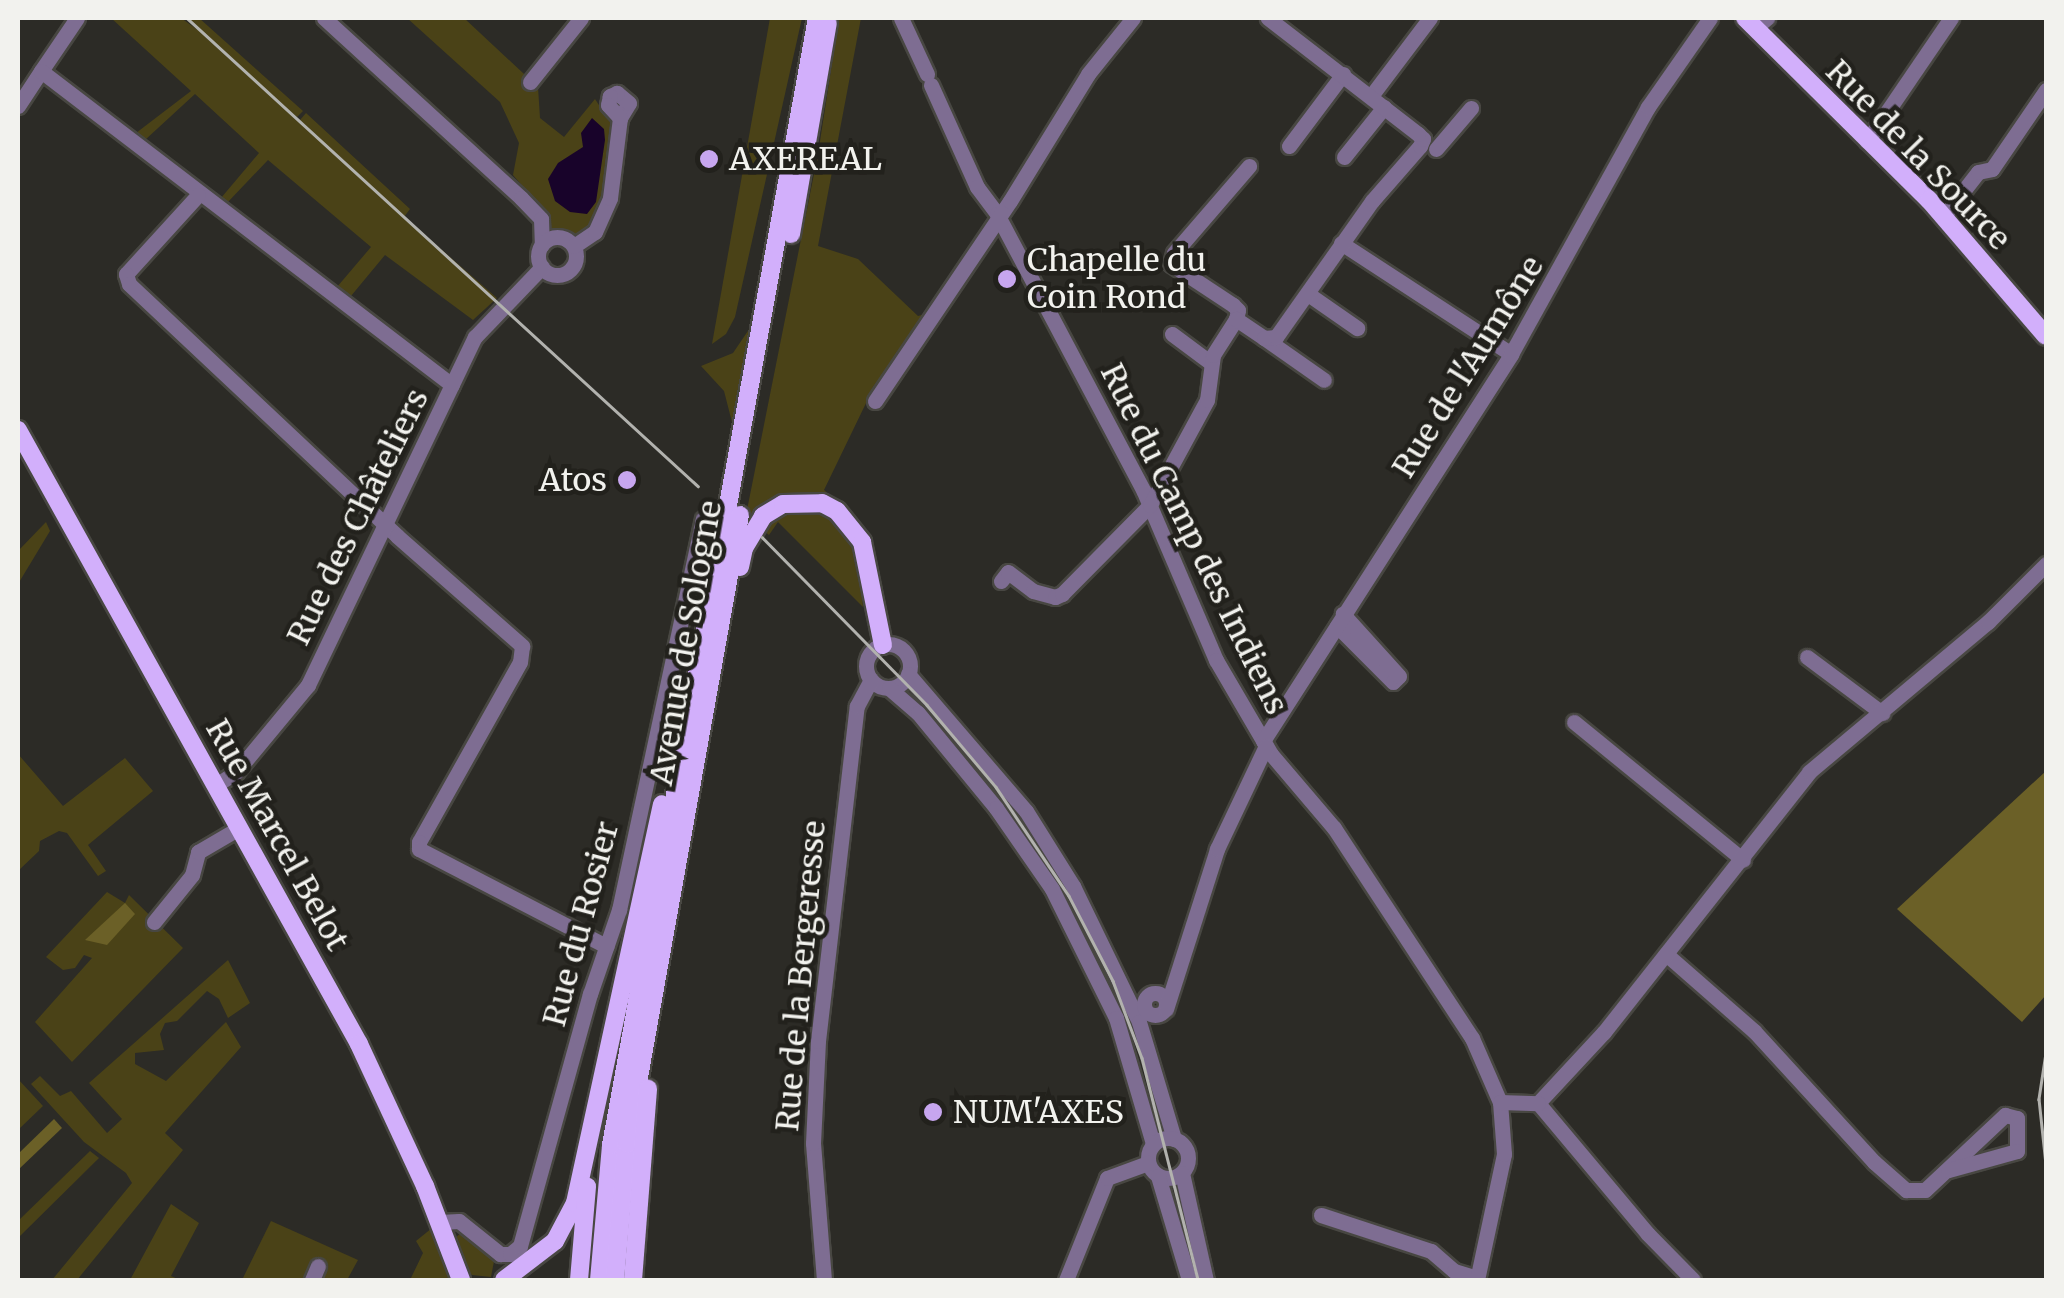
<!DOCTYPE html>
<html>
<head>
<meta charset="utf-8">
<style>
	body { margin:0 }
	#map { position:relative; width:2064px; height:1298px; overflow:hidden; background:#2c2b26; font-family:Merriweather,serif }
	div>[style] { position:absolute }
	[style*='--x'] { left:calc(var(--x)*1px); top:calc(var(--y)*1px); width:calc(var(--w)*1px); rotate:calc(var(--a)*1deg) }
	.green>* { inset:0; background:#4a4217 }
	.forest>* { inset:0; background:#6b6027 }
	.water>* { inset:0; background:#18032a }
	.roads { filter:drop-shadow(2px 0 #484742) drop-shadow(-2px 0 #484742) drop-shadow(0 2px #484742) drop-shadow(0 -2px #484742) }
	.minor>* { height:15px; margin:-7.5px; padding:0 7.5px; transform-origin:7.5px; border-radius:7.5px; background:#7e6d92 }
	.minor>.ring { margin:-7.5px; padding:0; box-sizing:content-box; background:none; border:15px solid #7e6d92; border-radius:50% }
	.major>* { height:18px; margin:-9px; padding:0 9px; transform-origin:9px; border-radius:9px; background:#d2affb }
	.tram>* { height:2.5px; margin:-1.25px; padding:0 1.25px; transform-origin:1.25px; border-radius:1.25px; background:#b2b2ae }
	.dots>* { width:28px; height:28px; translate:-50% -50%; box-sizing:border-box; border:5px solid #22211c; border-radius:50% }
	span { translate:-50% -50%; white-space:nowrap; text-align:center; line-height:1.15; -webkit-text-stroke:9px #22211c; paint-order:stroke }
	.street-label { font-size:32px; color:#f2f2ee }
	.poi-label { font-size:32px; color:#f2f2ee }
	.left { translate:0 -50%; text-align:left }
	.right { translate:-100% -50%; text-align:right }
	.frame { position:absolute; inset:0; border:20px solid #f2f2ee; pointer-events:none }
</style>
</head>
<body>
<div id="map">
	<div class="green">
		<div style="clip-path:polygon(111px 18px,181px 18px,202px 33px,184px 18px,199px 18px,303px 111px,297px 117px,203px 35px,374px 190px,300px 120px,306px 113px,410px 209px,404px 217px,497px 298px,473px 320px,385px 255px,351px 296px,337px 287px,371px 247px,268px 160px,227px 203px,221px 198px,259px 153px,195px 94px,145px 140px,136px 133px,191px 91px)"></div>
		<div style="clip-path:polygon(407px 18px,464px 18px,538px 87px,540px 118px,564px 137px,595px 99px,614px 128px,600px 206px,590px 227px,575px 234px,550px 233px,548px 216px,513px 175px,519px 143px,500px 102px)"></div>
		<div style="clip-path:polygon(770px 18px,802px 18px,735px 317px,726px 334px,712px 344px)"></div>
		<div style="clip-path:polygon(839px 18px,861px 18px,818px 246px,858px 259px,918px 316px,925px 314px,868px 399px,824px 490px,839px 504px,807px 494px,789px 497px,741px 540px,818px 154px)"></div>
		<div style="clip-path:polygon(754px 322px,734px 430px,724px 391px,701px 366px,733px 353px)"></div>
		<div style="clip-path:polygon(792px 507px,833px 514px,847px 528px,858px 553px,863px 607px,778px 522px,769px 535px,763px 530px,775px 515px)"></div>
		<div style="clip-path:polygon(46px 522px,50px 531px,18px 584px,18px 551px)"></div>
		<div style="clip-path:polygon(18px 754px,63px 806px,125px 758px,153px 791px,88px 845px,106px 871px,98px 876px,67px 833px,59px 831px,40px 841px,39px 851px,18px 871px)"></div>
		<div style="clip-path:polygon(107px 892px,125px 903px,129px 895px,183px 948px,72px 1062px,35px 1022px,92px 958px,84px 955px,75px 968px,63px 970px,46px 957px)"></div>
		<div style="clip-path:polygon(228px 960px,250px 1003px,228px 1018px,219px 999px,207px 991px,177px 1021px,165px 1023px,160px 1034px,164px 1050px,135px 1053px,135px 1064px,166px 1081px,226px 1022px,241px 1047px,165px 1133px,183px 1150px,77px 1280px,52px 1280px,132px 1183px,126px 1173px,84px 1142px,31px 1084px,40px 1076px,60px 1096px,71px 1091px,107px 1133px,122px 1119px,89px 1083px)"></div>
		<div style="clip-path:polygon(18px 1079px,43px 1106px,18px 1130px)"></div>
		<div style="clip-path:polygon(90px 1151px,99px 1158px,18px 1238px,18px 1221px)"></div>
		<div style="clip-path:polygon(171px 1204px,199px 1223px,171px 1276px,180px 1280px,130px 1280px)"></div>
		<div style="clip-path:polygon(271px 1221px,358px 1260px,347px 1280px,242px 1280px)"></div>
		<div style="clip-path:polygon(432px 1228px,450px 1280px,410px 1280px,423px 1253px,416px 1241px)"></div>
		<div style="clip-path:polygon(463px 1231px,495px 1256px,491px 1277px,472px 1275px,466px 1268px,454px 1239px)"></div>
	</div>
	<div class="forest">
		<div style="clip-path:polygon(2046px 771px,2046px 995px,2022px 1022px,1897px 909px)"></div>
		<div style="clip-path:polygon(125px 903px,135px 914px,107px 945px,85px 940px)"></div>
		<div style="clip-path:polygon(54px 1119px,62px 1128px,18px 1170px,18px 1154px)"></div>
	</div>
	<div class="water">
		<div style="clip-path:polygon(592px 118px,604px 129px,605px 140px,596px 202px,587px 214px,570px 212px,555px 201px,548px 179px,558px 163px,583px 147px,581px 133px)"></div>
	</div>
	<div class="roads">
		<div class="minor">
			<div style="--x:324;--y:18;--w:267;--a:42.4"></div>
			<div style="--x:521;--y:198;--w:29;--a:46"></div>
			<div style="--x:541;--y:219;--w:26;--a:88"></div>
			<div style="--x:901;--y:18;--w:62;--a:65.1"></div>
			<div style="--x:1755;--y:28;--w:16;--a:-40"></div>
			<div style="--x:41;--y:71;--w:64;--a:-55.8"></div>
			<div style="--x:530;--y:82;--w:82;--a:-51.4"></div>
			<div style="--x:931;--y:85;--w:112;--a:65.7"></div>
			<div style="--x:977;--y:187;--w:34;--a:53"></div>
			<div style="--x:997;--y:214;--w:314;--a:62.1"></div>
			<div style="--x:1144;--y:492;--w:183;--a:66.8"></div>
			<div style="--x:1216;--y:660;--w:109;--a:59.7"></div>
			<div style="--x:1271;--y:754;--w:97;--a:49.6"></div>
			<div style="--x:1334;--y:828;--w:251;--a:56.7"></div>
			<div style="--x:1472;--y:1038;--w:70;--a:66.4"></div>
			<div style="--x:1371;--y:96;--w:98;--a:-52.9"></div>
			<div style="--x:18;--y:106;--w:42;--a:-56.7"></div>
			<div style="--x:41;--y:71;--w:517;--a:37.38"></div>
			<div style="--x:1867;--y:141;--w:149;--a:-55.7"></div>
			<div style="--x:1289;--y:146;--w:90;--a:-53.1"></div>
			<div style="--x:1436;--y:149;--w:54;--a:-49.5"></div>
			<div style="--x:1344;--y:157;--w:64;--a:-51.3"></div>
			<div style="--x:198;--y:195;--w:107;--a:132.3"></div>
			<div style="--x:126;--y:274;--w:10;--a:73"></div>
			<div style="--x:129;--y:284;--w:368;--a:43.2"></div>
			<div style="--x:397;--y:536;--w:167;--a:41.3"></div>
			<div style="--x:522;--y:646;--w:16;--a:97"></div>
			<div style="--x:520;--y:662;--w:206;--a:119.3"></div>
			<div style="--x:419;--y:842;--w:7;--a:90"></div>
			<div style="--x:419;--y:849;--w:211;--a:27.4"></div>
			<div style="--x:1943;--y:217;--w:57;--a:-52.1"></div>
			<div style="--x:1978;--y:172;--w:14;--a:-12"></div>
			<div style="--x:1992;--y:169;--w:96;--a:-55.6"></div>
			<div class="ring" style="left:538px;top:237px;width:23px;height:23px"></div>
			<div style="--x:1341;--y:243;--w:203;--a:33.1"></div>
			<div style="--x:574;--y:246;--w:25;--a:-34"></div>
			<div style="--x:595;--y:232;--w:37;--a:-66"></div>
			<div style="--x:610;--y:198;--w:81;--a:-82.9"></div>
			<div style="--x:620;--y:118;--w:17;--a:-59"></div>
			<div style="--x:629;--y:103;--w:16;--a:-140"></div>
			<div style="--x:617;--y:93;--w:8;--a:157"></div>
			<div style="--x:610;--y:96;--w:9;--a:103"></div>
			<div style="--x:608;--y:105;--w:18;--a:47"></div>
			<div style="--x:1308;--y:294;--w:60;--a:34.8"></div>
			<div style="--x:1236;--y:319;--w:9;--a:-77"></div>
			<div style="--x:1238;--y:310;--w:7;--a:-135"></div>
			<div style="--x:1233;--y:305;--w:74;--a:-146.5"></div>
			<div style="--x:1171;--y:264;--w:11;--a:-75"></div>
			<div style="--x:1174;--y:253;--w:115;--a:-49.2"></div>
			<div style="--x:1172;--y:334;--w:49;--a:36.6"></div>
			<div style="--x:1264;--y:338;--w:73;--a:35"></div>
			<div style="--x:875;--y:401;--w:241;--a:-56"></div>
			<div style="--x:1010;--y:201;--w:149;--a:-58.4"></div>
			<div style="--x:1088;--y:74;--w:72;--a:-51.2"></div>
			<div style="--x:1001;--y:581;--w:11;--a:-52"></div>
			<div style="--x:1008;--y:572;--w:31;--a:37"></div>
			<div style="--x:1033;--y:591;--w:23;--a:15"></div>
			<div style="--x:1055;--y:597;--w:8;--a:-23"></div>
			<div style="--x:1062;--y:594;--w:125;--a:-45.3"></div>
			<div style="--x:1150;--y:505;--w:119;--a:-61.5"></div>
			<div style="--x:1207;--y:400;--w:45;--a:-82.4"></div>
			<div style="--x:1213;--y:355;--w:43;--a:-57.4"></div>
			<div style="--x:1236;--y:319;--w:34;--a:34"></div>
			<div style="--x:1264;--y:338;--w:12;--a:-5"></div>
			<div style="--x:1276;--y:337;--w:166;--a:-54.8"></div>
			<div style="--x:1372;--y:201;--w:73;--a:-48.9"></div>
			<div style="--x:1420;--y:146;--w:8;--a:-67"></div>
			<div style="--x:1423;--y:139;--w:7;--a:-135"></div>
			<div style="--x:1418;--y:134;--w:190;--a:-142.3"></div>
			<div style="--x:1337;--y:626;--w:79;--a:45"></div>
			<div style="--x:1393;--y:682;--w:8;--a:-45"></div>
			<div style="--x:1399;--y:676;--w:84;--a:-132.1"></div>
			<div class="ring" style="left:866px;top:644px;width:29px;height:29px"></div>
			<div style="--x:1807;--y:657;--w:94;--a:36.7"></div>
			<div style="--x:908;--y:674;--w:181;--a:49.3"></div>
			<div style="--x:1026;--y:811;--w:89;--a:57.9"></div>
			<div style="--x:1073;--y:886;--w:151;--a:64.1"></div>
			<div style="--x:1139;--y:1022;--w:122;--a:73.3"></div>
			<div style="--x:889;--y:688;--w:38;--a:41"></div>
			<div style="--x:918;--y:713;--w:123;--a:50.6"></div>
			<div style="--x:996;--y:808;--w:98;--a:55.3"></div>
			<div style="--x:1052;--y:889;--w:144;--a:63.6"></div>
			<div style="--x:1116;--y:1018;--w:131;--a:73.6"></div>
			<div style="--x:1574;--y:722;--w:218;--a:39.2"></div>
			<div style="--x:1263;--y:741;--w:460;--a:-57.3"></div>
			<div style="--x:1511;--y:354;--w:282;--a:-61"></div>
			<div style="--x:1648;--y:107;--w:108;--a:-55.1"></div>
			<div style="--x:216;--y:785;--w:24;--a:-33"></div>
			<div style="--x:236;--y:772;--w:113;--a:-50.4"></div>
			<div style="--x:308;--y:685;--w:386;--a:-64.4"></div>
			<div style="--x:475;--y:337;--w:97;--a:-46.3"></div>
			<div style="--x:154;--y:922;--w:60;--a:-51"></div>
			<div style="--x:192;--y:875;--w:24;--a:-75"></div>
			<div style="--x:198;--y:852;--w:48;--a:-30.3"></div>
			<div style="--x:1666;--y:954;--w:117;--a:41.2"></div>
			<div style="--x:1754;--y:1031;--w:178;--a:47.5"></div>
			<div style="--x:1874;--y:1162;--w:43;--a:41.2"></div>
			<div style="--x:1906;--y:1190;--w:19;--a:0"></div>
			<div style="--x:1925;--y:1190;--w:110;--a:-43.2"></div>
			<div style="--x:2005;--y:1115;--w:12;--a:14"></div>
			<div style="--x:2017;--y:1118;--w:33;--a:90"></div>
			<div style="--x:2017;--y:1151;--w:71;--a:164.4"></div>
			<div class="ring" style="left:1144px;top:993px;width:7px;height:7px"></div>
			<div style="--x:1166;--y:1009;--w:168;--a:-72.3"></div>
			<div style="--x:1217;--y:849;--w:114;--a:-64.6"></div>
			<div style="--x:1538;--y:1103;--w:97;--a:-47.1"></div>
			<div style="--x:1604;--y:1032;--w:331;--a:-51.7"></div>
			<div style="--x:1809;--y:772;--w:234;--a:-40"></div>
			<div style="--x:1988;--y:622;--w:82;--a:-45"></div>
			<div style="--x:1538;--y:1103;--w:171;--a:50"></div>
			<div style="--x:1648;--y:1234;--w:64;--a:45.6"></div>
			<div class="ring" style="left:1148px;top:1138px;width:25px;height:25px"></div>
			<div style="--x:1182;--y:1173;--w:110;--a:77.4"></div>
			<div style="--x:1158;--y:1176;--w:109;--a:73.4"></div>
			<div style="--x:1321;--y:1215;--w:116;--a:18.1"></div>
			<div style="--x:1431;--y:1251;--w:30;--a:41"></div>
			<div style="--x:1454;--y:1271;--w:24;--a:17"></div>
			<div style="--x:439;--y:1222;--w:20;--a:-3"></div>
			<div style="--x:459;--y:1221;--w:53;--a:38.8"></div>
			<div style="--x:500;--y:1254;--w:10;--a:0"></div>
			<div style="--x:510;--y:1254;--w:13;--a:-39"></div>
			<div style="--x:520;--y:1246;--w:262;--a:-74.5"></div>
			<div style="--x:590;--y:994;--w:89;--a:-71"></div>
			<div style="--x:619;--y:910;--w:400;--a:-77.9"></div>
			<div style="--x:312;--y:1280;--w:15;--a:-67"></div>
			<div style="--x:824;--y:1280;--w:137;--a:-94.6"></div>
			<div style="--x:813;--y:1143;--w:102;--a:-87.2"></div>
			<div style="--x:818;--y:1041;--w:337;--a:-83.4"></div>
			<div style="--x:857;--y:706;--w:30;--a:-62"></div>
			<div style="--x:1066;--y:1280;--w:110;--a:-68.1"></div>
			<div style="--x:1107;--y:1178;--w:44;--a:-20.1"></div>
			<div style="--x:1477;--y:1280;--w:129;--a:-77.9"></div>
			<div style="--x:1504;--y:1154;--w:52;--a:-94.4"></div>
			<div style="--x:1500;--y:1102;--w:38;--a:2"></div>
		</div>
		<div class="major">
			<div style="--x:1745;--y:18;--w:259;--a:44.7"></div>
			<div style="--x:1929;--y:200;--w:179;--a:49.3"></div>
			<div style="--x:791;--y:234;--w:214;--a:-80.1"></div>
			<div style="--x:18;--y:430;--w:702;--a:60.95"></div>
			<div style="--x:359;--y:1044;--w:157;--a:65.1"></div>
			<div style="--x:425;--y:1186;--w:101;--a:69"></div>
			<div style="--x:740;--y:567;--w:19;--a:-78"></div>
			<div style="--x:744;--y:548;--w:37;--a:-59"></div>
			<div style="--x:763;--y:516;--w:23;--a:-31"></div>
			<div style="--x:783;--y:504;--w:39;--a:-1"></div>
			<div style="--x:822;--y:503;--w:17;--a:28"></div>
			<div style="--x:837;--y:511;--w:40;--a:51"></div>
			<div style="--x:862;--y:542;--w:105;--a:78.5"></div>
			<div style="--x:504;--y:1280;--w:64;--a:-37.4"></div>
			<div style="--x:555;--y:1241;--w:43;--a:-62.2"></div>
			<div style="--x:575;--y:1203;--w:408;--a:-77.7"></div>
			<div style="--x:579;--y:1280;--w:94;--a:-85.1"></div>
			<div style="--x:599;--y:1280;--w:136;--a:-84.9"></div>
			<div style="--x:611;--y:1145;--w:1146;--a:-79.64"></div>
			<div style="--x:615;--y:1280;--w:137;--a:-85"></div>
			<div style="--x:627;--y:1144;--w:639;--a:-79.82"></div>
			<div style="--x:633;--y:1280;--w:192;--a:-85.5"></div>
		</div>
	</div>
	<div class="tram">
		<div style="--x:187;--y:18;--w:693;--a:42.49"></div>
		<div style="--x:762;--y:537;--w:235;--a:45.5"></div>
		<div style="--x:927;--y:705;--w:107;--a:49.9"></div>
		<div style="--x:996;--y:787;--w:131;--a:56.2"></div>
		<div style="--x:1069;--y:896;--w:96;--a:62.6"></div>
		<div style="--x:1113;--y:981;--w:82;--a:69.4"></div>
		<div style="--x:1142;--y:1058;--w:229;--a:75.8"></div>
		<div style="--x:2046;--y:1053;--w:47;--a:98.7"></div>
		<div style="--x:2039;--y:1099;--w:65;--a:83.9"></div>
	</div>
	<div class="dots">
		<div style="left:709px;top:159px;background:#c7a6ef"></div>
		<div style="left:1007px;top:279px;background:#c7a6ef"></div>
		<div style="left:627px;top:480px;background:#c7a6ef"></div>
		<div style="left:933px;top:1112px;background:#c7a6ef"></div>
	</div>
	<div class="street-label">
		<span style="left:1918px;top:155px;rotate:46deg">Rue de la Source</span>
		<span style="left:1468px;top:367px;rotate:-58deg">Rue de l'Aumône</span>
		<span style="left:358px;top:517px;rotate:-64deg">Rue des Châteliers</span>
		<span style="left:1194px;top:539px;rotate:64deg">Rue du Camp des Indiens</span>
		<span style="left:686px;top:643px;rotate:-80deg">Avenue de Sologne</span>
		<span style="left:277px;top:835px;rotate:61deg">Rue Marcel Belot</span>
		<span style="left:581px;top:924px;rotate:-75deg">Rue du Rosier</span>
		<span style="left:801px;top:976px;rotate:-85deg">Rue de la Bergeresse</span>
	</div>
	<div class="poi-label">
		<span class="left" style="left:729px;top:159px">AXEREAL</span>
		<span class="left" style="left:1027px;top:279px">Chapelle du<br>Coin Rond</span>
		<span class="right" style="left:607px;top:480px">Atos</span>
		<span class="left" style="left:953px;top:1112px">NUM'AXES</span>
	</div>
	<div class="frame"></div>
</div>
</body>
</html>
